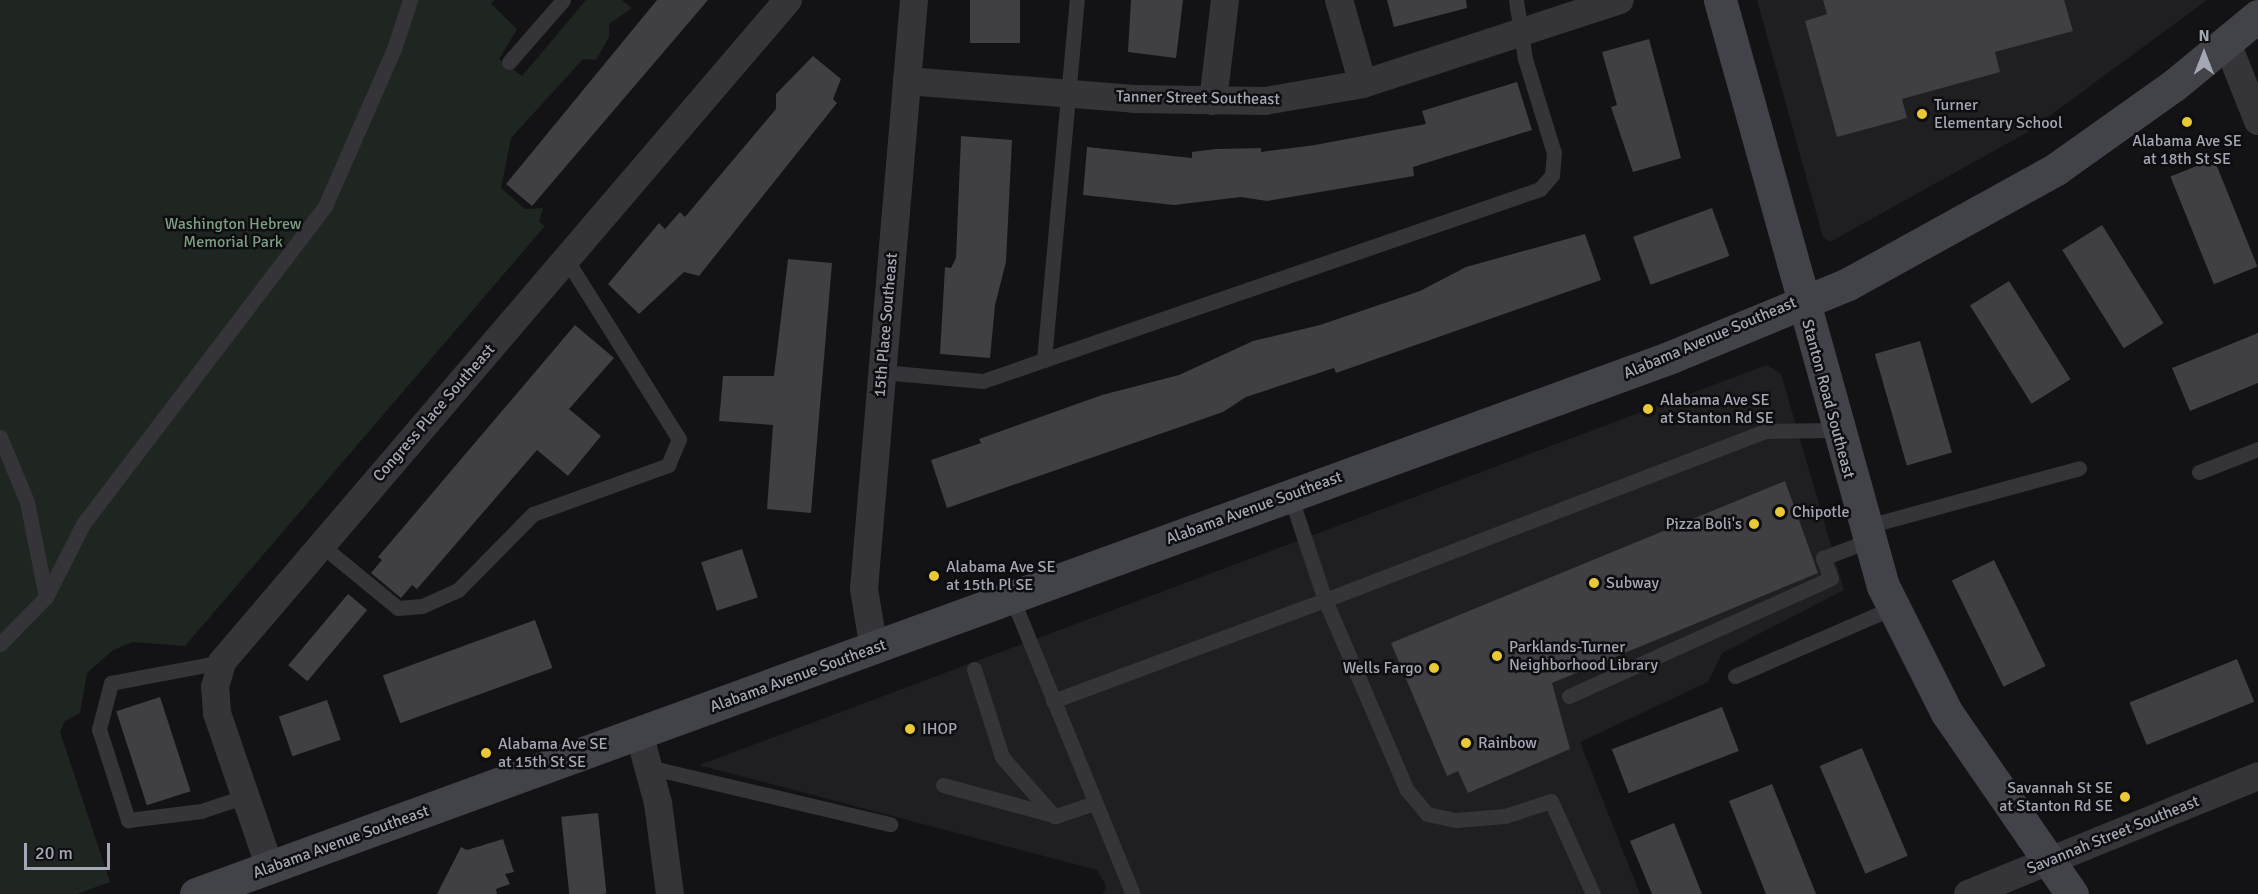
<!DOCTYPE html>
<html>
<head>
<meta charset="utf-8">
<style>
	body { margin:0 }
	#map { position:relative; width:2258px; height:894px; overflow:hidden; background:#131214; font-family:Signika,sans-serif }
	div>[style] { position:absolute }
	[style*='--x'] { left:calc(var(--x)*1px); top:calc(var(--y)*1px); width:calc(var(--w)*1px); rotate:calc(var(--a)*1deg) }
	.built>* { inset:0; background:#1f1e21 }
	.green>* { inset:0; background:#1f2621 }
	.building>* { inset:0; background:#3f3f44; transform-origin:0 0 }
	.lane>* { height:15px; margin:-7.5px; padding:0 7.5px; transform-origin:7.5px; border-radius:7.5px; background:#343439 }
	.street>* { height:28px; margin:-14px; padding:0 14px; transform-origin:14px; border-radius:14px; background:#343439 }
	.secondary>* { height:33px; margin:-16.5px; padding:0 16.5px; transform-origin:16.5px; border-radius:16.5px; background:#424249 }
	.dots>* { width:16px; height:16px; translate:-50% -50%; box-sizing:border-box; border:3px solid #0e0d0f; border-radius:50% }
	span { translate:-50% -50%; white-space:nowrap; text-align:center; line-height:1.15; -webkit-text-stroke:5px #0e0d0f; paint-order:stroke }
	.street-label { font-size:16px; color:#a4a7b4 }
	.poi-label { font-size:16px; color:#a4a7b4 }
	.left { translate:0 -50%; text-align:left }
	.right { translate:-100% -50%; text-align:right }
	.park-label { font-size:16px; color:#7c9e84 }
	.north { position:absolute; left:2174px; top:24px; width:60px; height:60px; -webkit-text-stroke:4px #0e0d0f; paint-order:stroke; rotate:0deg; font-size:16px; font-weight:700; line-height:24px; text-align:center; color:#a4a7b4 }
	.north::after { content:''; display:block; margin:auto; width:21px; height:27px; background:#a4a7b4; clip-path:polygon(50% 0,100% 100%,50% 72%,0 100%) }
	.scale { position:absolute; left:24px; top:843px; width:86px; height:27px; box-sizing:border-box; border:3px solid #a4a7b4; border-top:0; padding-left:8px; font-size:18px; line-height:21px; white-space:nowrap; color:#a4a7b4; -webkit-text-stroke:4px #0e0d0f; paint-order:stroke }
</style>
</head>
<body>
<div id="map">
	<div class="built">
		<div style="clip-path:polygon(1757px 0,2207px 0,2028px 132px,1830px 242px,1823px 237px)"></div>
		<div style="clip-path:polygon(1767px 365px,1781px 374px,1844px 590px,1722px 653px,1708px 682px,1580px 742px,1640px 894px,1103px 894px,1106px 886px,1097px 870px,699px 765px)"></div>
	</div>
	<div class="green">
		<div style="clip-path:polygon(0 0,494px 0,491px 4px,517px 29px,499px 59px,522px 76px,586px 0,622px 0,632px 8px,609px 24px,609px 37px,596px 60px,583px 59px,511px 138px,501px 188px,525px 209px,543px 208px,539px 222px,545px 226px,185px 646px,133px 642px,113px 650px,87px 673px,80px 713px,65px 721px,60px 732px,110px 882px,77px 894px,0 894px)"></div>
	</div>
	<div class="building">
		<div style="clip-path:polygon(657px 0,708px 0,532px 206px,506px 184px)"></div>
		<div style="left:970px;top:0;width:50px;height:43px"></div>
		<div style="clip-path:polygon(1131px 0,1183px 0,1176px 58px,1128px 52px)"></div>
		<div style="clip-path:polygon(1387px 0,1466px 0,1467px 8px,1394px 27px)"></div>
		<div style="clip-path:polygon(1823px 0,2064px 0,2073px 31px,1995px 52px,2000px 72px,1902px 99px,1907px 118px,1837px 137px,1805px 21px,1827px 14px)"></div>
		<div style="clip-path:polygon(1649px 39px,1681px 158px,1633px 172px,1611px 107px,1617px 105px,1602px 52px)"></div>
		<div style="clip-path:polygon(813px 56px,841px 79px,833px 99px,837px 103px,699px 276px,684px 272px,639px 314px,608px 284px,659px 223px,665px 229px,680px 212px,685px 217px,776px 109px,776px 94px)"></div>
		<div style="clip-path:polygon(1517px 82px,1532px 130px,1413px 167px,1414px 176px,1267px 201px,1241px 197px,1174px 205px,1083px 195px,1087px 147px,1192px 158px,1192px 152px,1216px 149px,1261px 148px,1261px 152px,1315px 145px,1426px 124px,1422px 111px)"></div>
		<div style="clip-path:polygon(961px 136px,1012px 140px,1006px 262px,995px 305px,990px 358px,940px 354px,945px 267px,951px 268px,956px 258px)"></div>
		<div style="left:2214px;top:159px;width:116px;height:47px;rotate:68deg"></div>
		<div style="left:1712px;top:208px;width:51px;height:84px;rotate:70deg"></div>
		<div style="left:2102px;top:225px;width:116px;height:47px;rotate:58deg"></div>
		<div style="clip-path:polygon(1585px 234px,1601px 280px,1336px 373px,1334px 368px,1246px 397px,1223px 412px,947px 508px,931px 460px,981px 443px,979px 439px,1102px 395px,1179px 375px,1253px 341px,1320px 325px,1420px 291px,1466px 267px)"></div>
		<div style="clip-path:polygon(788px 259px,832px 263px,811px 513px,767px 509px,773px 425px,719px 421px,723px 376px,774px 376px)"></div>
		<div style="left:2009px;top:281px;width:116px;height:46px;rotate:58deg"></div>
		<div style="clip-path:polygon(575px 325px,614px 358px,569px 409px,601px 436px,568px 476px,537px 450px,417px 589px,412px 585px,401px 598px,371px 573px,382px 560px,378px 557px)"></div>
		<div style="clip-path:polygon(2258px 333px,2258px 383px,2190px 411px,2172px 368px)"></div>
		<div style="left:1920px;top:341px;width:116px;height:47px;rotate:74deg"></div>
		<div style="clip-path:polygon(1785px 481px,1818px 573px,1552px 683px,1570px 749px,1468px 793px,1458px 771px,1447px 776px,1391px 643px)"></div>
		<div style="left:742px;top:549px;width:51px;height:43px;rotate:72deg"></div>
		<div style="left:1994px;top:560px;width:118px;height:47px;rotate:64deg"></div>
		<div style="left:348px;top:594px;width:25px;height:93px;rotate:40deg"></div>
		<div style="left:535px;top:620px;width:51px;height:162px;rotate:70deg"></div>
		<div style="left:2237px;top:659px;width:46px;height:116px;rotate:68deg"></div>
		<div style="left:160px;top:697px;width:99px;height:46px;rotate:72deg"></div>
		<div style="left:327px;top:700px;width:42px;height:51px;rotate:71deg"></div>
		<div style="left:1722px;top:707px;width:47px;height:118px;rotate:69deg"></div>
		<div style="left:1862px;top:748px;width:117px;height:46px;rotate:67deg"></div>
		<div style="clip-path:polygon(1772px 784px,1816px 894px,1766px 894px,1729px 801px)"></div>
		<div style="left:598px;top:813px;width:81px;height:37px;rotate:84deg"></div>
		<div style="clip-path:polygon(1674px 823px,1702px 894px,1652px 894px,1630px 841px)"></div>
		<div style="clip-path:polygon(503px 839px,514px 872px,505px 874px,510px 884px,496px 889px,497px 894px,437px 894px,461px 847px,467px 850px)"></div>
	</div>
	<div class="lane">
		<div style="--x:509;--y:62;--w:82;--a:-48.9"></div>
		<div style="--x:1044;--y:360;--w:362;--a:-84.8"></div>
		<div style="--x:882;--y:372;--w:101;--a:5.1"></div>
		<div style="--x:983;--y:381;--w:589;--a:-19.02"></div>
		<div style="--x:1540;--y:189;--w:18;--a:-49"></div>
		<div style="--x:1552;--y:175;--w:22;--a:-85"></div>
		<div style="--x:1554;--y:153;--w:98;--a:-107.1"></div>
		<div style="--x:1525;--y:59;--w:60;--a:-98.7"></div>
		<div style="--x:0;--y:437;--w:70;--a:67.4"></div>
		<div style="--x:27;--y:502;--w:97;--a:78.7"></div>
		<div style="--x:2199;--y:472;--w:63;--a:-21.3"></div>
		<div style="--x:1290;--y:495;--w:111;--a:71.6"></div>
		<div style="--x:1325;--y:600;--w:471;--a:-21"></div>
		<div style="--x:1765;--y:431;--w:71;--a:-0.8"></div>
		<div style="--x:1864;--y:527;--w:223;--a:-15.3"></div>
		<div style="--x:321;--y:545;--w:99;--a:39.3"></div>
		<div style="--x:398;--y:608;--w:24;--a:-5"></div>
		<div style="--x:422;--y:606;--w:39;--a:-24"></div>
		<div style="--x:458;--y:590;--w:107;--a:-45.4"></div>
		<div style="--x:533;--y:514;--w:144;--a:-19.9"></div>
		<div style="--x:668;--y:465;--w:28;--a:-67"></div>
		<div style="--x:679;--y:439;--w:213;--a:-122.1"></div>
		<div style="--x:1012;--y:598;--w:320;--a:67.8"></div>
		<div style="--x:0;--y:644;--w:66;--a:-45.6"></div>
		<div style="--x:46;--y:597;--w:82;--a:-63.1"></div>
		<div style="--x:83;--y:524;--w:400;--a:-52.7"></div>
		<div style="--x:325;--y:206;--w:171;--a:-66.3"></div>
		<div style="--x:394;--y:49;--w:52;--a:-71.9"></div>
		<div style="--x:222;--y:662;--w:113;--a:169.3"></div>
		<div style="--x:111;--y:683;--w:48;--a:104.6"></div>
		<div style="--x:99;--y:729;--w:96;--a:72.3"></div>
		<div style="--x:128;--y:820;--w:74;--a:-7"></div>
		<div style="--x:201;--y:811;--w:47;--a:-18.4"></div>
		<div style="--x:974;--y:669;--w:92;--a:72.3"></div>
		<div style="--x:1002;--y:757;--w:79;--a:48.6"></div>
		<div style="--x:1735;--y:676;--w:171;--a:-23.4"></div>
		<div style="--x:1569;--y:696;--w:287;--a:-24.2"></div>
		<div style="--x:1831;--y:578;--w:22;--a:-112"></div>
		<div style="--x:1823;--y:558;--w:48;--a:-20.7"></div>
		<div style="--x:1053;--y:701;--w:290;--a:-20.4"></div>
		<div style="--x:1325;--y:600;--w:207;--a:66.7"></div>
		<div style="--x:1407;--y:790;--w:31;--a:50"></div>
		<div style="--x:1427;--y:814;--w:30;--a:12"></div>
		<div style="--x:1456;--y:820;--w:49;--a:-4.7"></div>
		<div style="--x:1505;--y:816;--w:48;--a:-18.1"></div>
		<div style="--x:1551;--y:801;--w:102;--a:65.7"></div>
		<div style="--x:648;--y:767;--w:249;--a:13.3"></div>
		<div style="--x:943;--y:785;--w:117;--a:15.3"></div>
		<div style="--x:1056;--y:816;--w:40;--a:-18.9"></div>
	</div>
	<div class="street">
		<div style="--x:1339;--y:0;--w:87;--a:74.1"></div>
		<div style="--x:2227;--y:43;--w:84;--a:68.3"></div>
		<div style="--x:907;--y:81;--w:228;--a:4.5"></div>
		<div style="--x:1134;--y:99;--w:131;--a:0.9"></div>
		<div style="--x:1265;--y:101;--w:99;--a:-9.8"></div>
		<div style="--x:1363;--y:84;--w:270;--a:-18.1"></div>
		<div style="--x:1213;--y:101;--w:102;--a:-83.2"></div>
		<div style="--x:874;--y:649;--w:61;--a:-99.5"></div>
		<div style="--x:864;--y:589;--w:591;--a:-85.15"></div>
		<div style="--x:639;--y:733;--w:73;--a:74.8"></div>
		<div style="--x:658;--y:803;--w:92;--a:82.5"></div>
		<div style="--x:270;--y:868;--w:164;--a:-108.9"></div>
		<div style="--x:217;--y:713;--w:26;--a:-94"></div>
		<div style="--x:215;--y:687;--w:26;--a:-74"></div>
		<div style="--x:222;--y:662;--w:871;--a:-49.47"></div>
		<div style="--x:1968;--y:894;--w:313;--a:-22.1"></div>
	</div>
	<div class="secondary">
		<div style="--x:1720;--y:0;--w:608;--a:74.46"></div>
		<div style="--x:1883;--y:586;--w:142;--a:63.3"></div>
		<div style="--x:1947;--y:713;--w:220;--a:55.4"></div>
		<div style="--x:196;--y:894;--w:1570;--a:-20"></div>
		<div style="--x:1671;--y:357;--w:191;--a:-22.4"></div>
		<div style="--x:1848;--y:284;--w:238;--a:-28.9"></div>
		<div style="--x:2056;--y:169;--w:143;--a:-35.4"></div>
		<div style="--x:2173;--y:86;--w:110;--a:-39.5"></div>
	</div>
	<div class="dots">
		<div style="left:1922px;top:114px;background:#e9c935"></div>
		<div style="left:2187px;top:122px;background:#e9c935"></div>
		<div style="left:1648px;top:409px;background:#e9c935"></div>
		<div style="left:1780px;top:512px;background:#e9c935"></div>
		<div style="left:1754px;top:524px;background:#e9c935"></div>
		<div style="left:934px;top:576px;background:#e9c935"></div>
		<div style="left:1594px;top:583px;background:#e9c935"></div>
		<div style="left:1497px;top:656px;background:#e9c935"></div>
		<div style="left:1434px;top:668px;background:#e9c935"></div>
		<div style="left:910px;top:729px;background:#e9c935"></div>
		<div style="left:1466px;top:743px;background:#e9c935"></div>
		<div style="left:486px;top:753px;background:#e9c935"></div>
		<div style="left:2125px;top:797px;background:#e9c935"></div>
	</div>
	<div class="street-label">
		<span style="left:1198px;top:98px;rotate:1deg">Tanner Street Southeast</span>
		<span style="left:886px;top:325px;rotate:-85deg">15th Place Southeast</span>
		<span style="left:1710px;top:338px;rotate:-23deg">Alabama Avenue Southeast</span>
		<span style="left:1828px;top:399px;rotate:75deg">Stanton Road Southeast</span>
		<span style="left:434px;top:413px;rotate:-49deg">Congress Place Southeast</span>
		<span style="left:1254px;top:508px;rotate:-20deg">Alabama Avenue Southeast</span>
		<span style="left:798px;top:676px;rotate:-20deg">Alabama Avenue Southeast</span>
		<span style="left:2113px;top:835px;rotate:-22deg">Savannah Street Southeast</span>
		<span style="left:341px;top:842px;rotate:-20deg">Alabama Avenue Southeast</span>
	</div>
	<div class="poi-label">
		<span class="left" style="left:1934px;top:114px">Turner<br>Elementary School</span>
		<span style="left:2187px;top:150px">Alabama Ave SE<br>at 18th St SE</span>
		<span class="left" style="left:1660px;top:409px">Alabama Ave SE<br>at Stanton Rd SE</span>
		<span class="left" style="left:1792px;top:512px">Chipotle</span>
		<span class="right" style="left:1742px;top:524px">Pizza Boli's</span>
		<span class="left" style="left:946px;top:576px">Alabama Ave SE<br>at 15th Pl SE</span>
		<span class="left" style="left:1606px;top:583px">Subway</span>
		<span class="left" style="left:1509px;top:656px">Parklands-Turner<br>Neighborhood Library</span>
		<span class="right" style="left:1422px;top:668px">Wells Fargo</span>
		<span class="left" style="left:922px;top:729px">IHOP</span>
		<span class="left" style="left:1478px;top:743px">Rainbow</span>
		<span class="left" style="left:498px;top:753px">Alabama Ave SE<br>at 15th St SE</span>
		<span class="right" style="left:2113px;top:797px">Savannah St SE<br>at Stanton Rd SE</span>
	</div>
	<div class="park-label">
		<span style="left:233px;top:233px">Washington Hebrew<br>Memorial Park</span>
	</div>
	<div class="north">N</div>
	<div class="scale">20 m</div>
</div>
</body>
</html>
